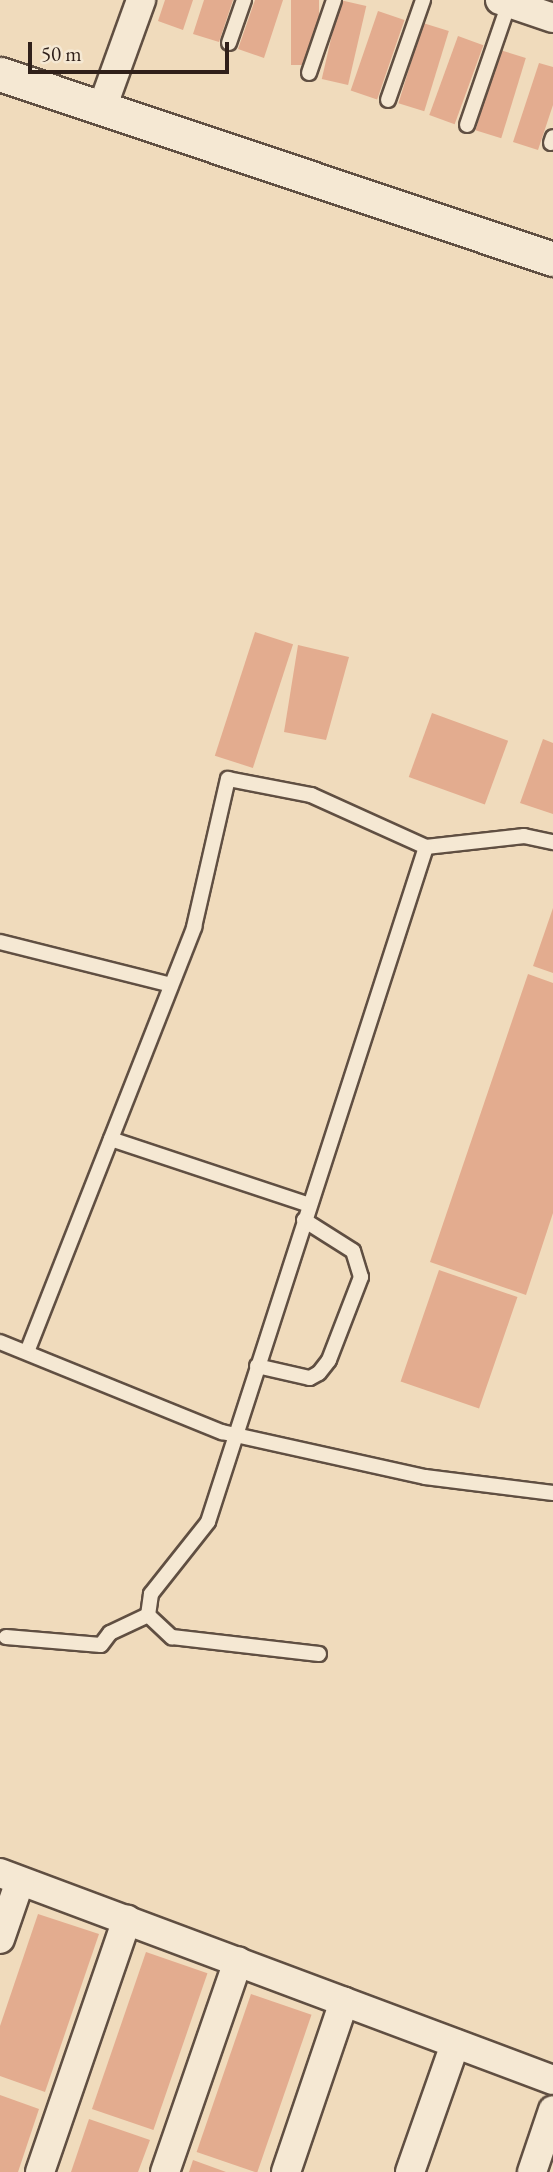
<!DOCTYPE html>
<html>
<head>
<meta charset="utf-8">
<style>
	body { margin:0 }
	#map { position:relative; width:553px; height:2172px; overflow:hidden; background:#f0dbbc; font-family:"EB Garamond",serif }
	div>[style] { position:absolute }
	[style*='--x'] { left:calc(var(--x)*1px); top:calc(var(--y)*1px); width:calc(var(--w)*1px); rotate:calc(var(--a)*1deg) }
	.building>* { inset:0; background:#e3ac8f; transform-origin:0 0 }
	.roads { filter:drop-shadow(2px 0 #604f42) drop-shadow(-2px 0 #604f42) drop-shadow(0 2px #604f42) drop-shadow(0 -2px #604f42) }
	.service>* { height:14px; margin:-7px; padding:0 7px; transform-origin:7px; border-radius:7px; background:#f5e8d3 }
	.minor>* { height:28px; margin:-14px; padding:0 14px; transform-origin:14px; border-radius:14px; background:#f5e8d3 }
	.tertiary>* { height:33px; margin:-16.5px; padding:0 16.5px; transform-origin:16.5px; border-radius:16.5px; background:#f5e8d3 }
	span { translate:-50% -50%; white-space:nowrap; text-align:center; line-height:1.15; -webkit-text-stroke:6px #f5e8d3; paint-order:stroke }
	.scale { position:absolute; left:28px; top:42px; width:201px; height:32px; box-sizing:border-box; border:4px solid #30201a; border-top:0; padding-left:9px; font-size:21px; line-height:24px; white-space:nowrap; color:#30201a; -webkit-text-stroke:5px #f5e8d3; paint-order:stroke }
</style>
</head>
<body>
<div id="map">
	<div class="building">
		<div style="clip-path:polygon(165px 0,193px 0,183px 30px,158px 21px)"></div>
		<div style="clip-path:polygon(204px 0,233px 0,219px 42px,193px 34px)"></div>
		<div style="clip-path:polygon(255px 0,283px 0,264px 58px,238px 49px)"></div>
		<div style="left:291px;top:0;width:28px;height:65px"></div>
		<div style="left:340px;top:0;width:27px;height:81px;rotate:13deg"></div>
		<div style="left:378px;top:11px;width:28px;height:84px;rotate:19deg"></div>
		<div style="left:423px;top:23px;width:27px;height:84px;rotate:17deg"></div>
		<div style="left:458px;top:36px;width:27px;height:84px;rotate:20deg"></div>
		<div style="left:500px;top:50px;width:27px;height:84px;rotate:17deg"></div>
		<div style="clip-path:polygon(539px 63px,553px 67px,553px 105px,538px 150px,513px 142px)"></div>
		<div style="left:255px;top:632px;width:40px;height:130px;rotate:18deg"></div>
		<div style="clip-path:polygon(298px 645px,349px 657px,326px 740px,284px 732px)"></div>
		<div style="left:432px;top:713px;width:81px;height:68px;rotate:20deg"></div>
		<div style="clip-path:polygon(543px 739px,553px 743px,553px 814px,520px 803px)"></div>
		<div style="clip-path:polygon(553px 908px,553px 973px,533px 966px)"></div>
		<div style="clip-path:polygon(528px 974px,553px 983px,553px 1213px,526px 1295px,430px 1262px)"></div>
		<div style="left:439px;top:1270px;width:83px;height:118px;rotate:19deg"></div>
		<div style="clip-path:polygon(38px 1914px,99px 1934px,45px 2092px,0 2076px,0 2026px)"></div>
		<div style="left:146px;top:1952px;width:65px;height:166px;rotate:19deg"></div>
		<div style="left:251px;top:1994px;width:64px;height:167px;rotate:19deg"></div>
		<div style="clip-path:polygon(0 2095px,39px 2109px,18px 2172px,0 2172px)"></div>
		<div style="clip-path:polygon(89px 2119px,150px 2140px,138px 2172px,71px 2172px)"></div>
		<div style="clip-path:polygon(193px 2160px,226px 2172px,189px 2172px)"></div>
	</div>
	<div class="roads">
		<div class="service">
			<div style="--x:229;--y:43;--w:46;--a:-70.8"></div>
			<div style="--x:309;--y:73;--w:77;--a:-71.1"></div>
			<div style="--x:388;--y:100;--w:106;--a:-70.7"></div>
			<div style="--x:467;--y:125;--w:132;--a:-71"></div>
			<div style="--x:551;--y:143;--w:6;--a:-72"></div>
			<div style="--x:426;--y:847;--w:99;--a:-6.4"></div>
			<div style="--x:524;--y:836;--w:30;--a:12"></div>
			<div style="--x:0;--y:942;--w:176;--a:14.1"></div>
			<div style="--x:111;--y:1139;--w:209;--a:18.4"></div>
			<div style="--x:0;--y:1342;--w:240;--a:22.1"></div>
			<div style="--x:222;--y:1432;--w:208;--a:12.5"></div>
			<div style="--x:425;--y:1477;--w:129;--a:7.1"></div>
			<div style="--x:27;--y:1352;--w:457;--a:-68.5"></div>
			<div style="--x:194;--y:927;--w:152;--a:-77.1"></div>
			<div style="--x:228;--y:779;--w:85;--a:10.9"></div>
			<div style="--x:311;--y:795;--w:126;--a:24.3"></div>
			<div style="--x:426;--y:847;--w:709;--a:107.9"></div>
			<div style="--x:208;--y:1522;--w:92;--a:128.4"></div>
			<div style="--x:151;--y:1594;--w:21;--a:98"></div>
			<div style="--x:148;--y:1615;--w:33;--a:43"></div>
			<div style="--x:172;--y:1637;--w:148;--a:6.6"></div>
			<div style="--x:257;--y:1366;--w:54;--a:12.8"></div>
			<div style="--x:310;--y:1378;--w:10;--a:-29"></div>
			<div style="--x:319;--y:1373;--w:16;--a:-52"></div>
			<div style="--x:329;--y:1360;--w:89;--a:-68.9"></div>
			<div style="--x:361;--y:1277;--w:27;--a:-107"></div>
			<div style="--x:353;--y:1251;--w:58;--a:-147.7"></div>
			<div style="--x:6;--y:1637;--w:95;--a:4.8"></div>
			<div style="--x:101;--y:1645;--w:15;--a:-53"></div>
			<div style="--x:110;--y:1633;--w:42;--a:-25.3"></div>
		</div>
		<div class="minor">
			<div style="--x:500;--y:0;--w:56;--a:18.8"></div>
			<div style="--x:102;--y:108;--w:115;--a:-70.1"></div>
			<div style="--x:0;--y:1873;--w:590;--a:20.52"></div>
			<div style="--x:0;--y:1939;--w:61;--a:-71"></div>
			<div style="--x:40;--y:2172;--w:267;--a:-71"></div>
			<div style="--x:165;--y:2172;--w:223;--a:-70.9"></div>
			<div style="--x:286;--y:2172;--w:180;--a:-71.2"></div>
			<div style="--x:410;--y:2172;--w:136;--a:-70.6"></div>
			<div style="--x:532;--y:2172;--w:65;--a:-71.3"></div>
		</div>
		<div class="tertiary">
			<div style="--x:0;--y:74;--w:583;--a:18.5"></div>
		</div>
	</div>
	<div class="scale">50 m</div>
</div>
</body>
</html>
